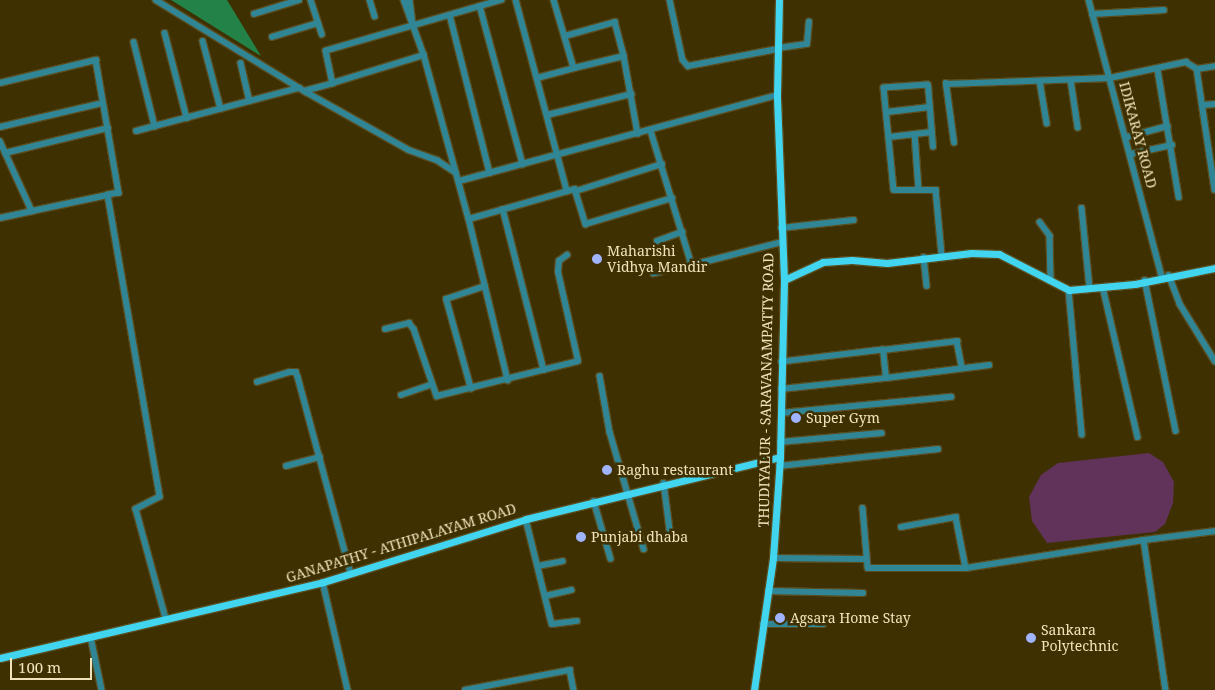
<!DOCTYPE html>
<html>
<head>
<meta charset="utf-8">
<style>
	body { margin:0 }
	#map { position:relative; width:1215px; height:690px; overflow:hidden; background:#3e3001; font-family:"Noto Serif",serif }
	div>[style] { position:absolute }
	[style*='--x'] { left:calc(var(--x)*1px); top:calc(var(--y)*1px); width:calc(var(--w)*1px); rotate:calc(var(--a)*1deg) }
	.green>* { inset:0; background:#61325a }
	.water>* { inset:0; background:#228248 }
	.roads { filter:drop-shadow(1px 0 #5a4d1f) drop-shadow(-1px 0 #5a4d1f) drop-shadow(0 1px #5a4d1f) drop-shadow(0 -1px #5a4d1f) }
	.minor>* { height:5.5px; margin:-2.75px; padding:0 2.75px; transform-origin:2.75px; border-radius:2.75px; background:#318696 }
	.major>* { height:7px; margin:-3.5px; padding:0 3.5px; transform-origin:3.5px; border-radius:3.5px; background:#41d5f0 }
	.dots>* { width:14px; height:14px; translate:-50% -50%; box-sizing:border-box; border:2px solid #3e3001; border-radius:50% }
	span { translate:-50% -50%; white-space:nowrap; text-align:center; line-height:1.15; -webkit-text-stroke:5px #3e3001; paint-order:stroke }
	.street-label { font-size:14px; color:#f0e3bb }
	.poi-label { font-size:14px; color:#f0e3bb }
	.left { translate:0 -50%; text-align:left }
	.scale { position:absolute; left:10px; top:658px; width:82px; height:22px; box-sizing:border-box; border:2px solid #f0e3bb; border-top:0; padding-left:6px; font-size:15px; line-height:18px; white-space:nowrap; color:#f0e3bb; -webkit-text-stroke:4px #3e3001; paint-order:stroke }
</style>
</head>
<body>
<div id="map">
	<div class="green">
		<div style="clip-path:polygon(1149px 453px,1163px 462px,1174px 482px,1173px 503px,1165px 524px,1155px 532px,1047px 543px,1032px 521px,1029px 497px,1041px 475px,1058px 463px)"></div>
	</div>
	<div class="water">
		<div style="clip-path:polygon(171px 0,227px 0,261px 56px)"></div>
	</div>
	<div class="roads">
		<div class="minor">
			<div style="--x:156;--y:0;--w:176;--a:31.5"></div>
			<div style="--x:306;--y:92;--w:118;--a:29.4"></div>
			<div style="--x:409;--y:150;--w:30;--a:20"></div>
			<div style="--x:437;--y:160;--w:23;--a:34"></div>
			<div style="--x:311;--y:0;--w:36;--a:72"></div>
			<div style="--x:370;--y:0;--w:17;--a:73"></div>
			<div style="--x:404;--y:0;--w:59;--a:70"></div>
			<div style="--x:410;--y:0;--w:24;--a:83"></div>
			<div style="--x:502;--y:0;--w:183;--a:163.8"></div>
			<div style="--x:326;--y:51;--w:33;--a:78"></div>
			<div style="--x:333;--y:83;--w:95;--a:-17.1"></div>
			<div style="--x:424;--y:55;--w:170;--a:74.7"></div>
			<div style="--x:469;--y:219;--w:110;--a:-15.8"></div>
			<div style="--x:575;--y:189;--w:37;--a:73"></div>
			<div style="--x:586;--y:224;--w:90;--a:-16.8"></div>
			<div style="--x:516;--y:0;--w:198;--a:75"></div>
			<div style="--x:554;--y:0;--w:71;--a:73.6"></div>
			<div style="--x:574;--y:68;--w:51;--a:-13.5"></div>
			<div style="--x:624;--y:56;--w:79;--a:79.8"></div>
			<div style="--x:670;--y:0;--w:61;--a:77.8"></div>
			<div style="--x:683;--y:60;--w:8;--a:50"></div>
			<div style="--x:688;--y:66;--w:92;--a:-10.7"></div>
			<div style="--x:1089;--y:0;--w:286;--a:75.2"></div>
			<div style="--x:480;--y:6;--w:164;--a:74.8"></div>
			<div style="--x:254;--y:14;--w:47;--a:-17.3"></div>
			<div style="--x:1092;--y:14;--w:72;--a:-3.2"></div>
			<div style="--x:450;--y:15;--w:163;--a:75.8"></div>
			<div style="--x:165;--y:33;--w:88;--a:75.5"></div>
			<div style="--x:565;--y:36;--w:52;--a:-15.6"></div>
			<div style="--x:615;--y:22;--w:35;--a:75"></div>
			<div style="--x:272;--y:37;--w:48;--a:-16.9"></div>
			<div style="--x:203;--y:41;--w:70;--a:75.2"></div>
			<div style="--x:134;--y:42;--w:87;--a:76"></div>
			<div style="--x:778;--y:48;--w:29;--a:-8"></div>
			<div style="--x:807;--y:44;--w:22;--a:-85"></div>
			<div style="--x:241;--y:63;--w:39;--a:77"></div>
			<div style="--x:1197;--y:69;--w:18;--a:-9"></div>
			<div style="--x:1158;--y:70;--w:129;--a:80.6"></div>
			<div style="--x:537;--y:78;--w:38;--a:-15"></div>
			<div style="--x:1071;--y:80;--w:48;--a:81.5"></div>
			<div style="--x:1040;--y:81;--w:43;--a:80.5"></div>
			<div style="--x:0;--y:83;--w:99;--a:-13.5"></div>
			<div style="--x:96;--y:60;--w:135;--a:80.2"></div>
			<div style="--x:119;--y:193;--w:11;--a:170"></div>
			<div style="--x:304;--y:91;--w:30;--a:-15"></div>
			<div style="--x:1204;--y:105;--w:11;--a:-5"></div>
			<div style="--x:887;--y:112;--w:43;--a:-6.6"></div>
			<div style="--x:547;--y:115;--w:87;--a:-14"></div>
			<div style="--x:0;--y:127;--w:101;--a:-13.2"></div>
			<div style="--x:136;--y:131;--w:169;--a:-14.8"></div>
			<div style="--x:651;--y:131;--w:140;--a:73"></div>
			<div style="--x:692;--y:265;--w:39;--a:167"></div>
			<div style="--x:915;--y:134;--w:56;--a:85.9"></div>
			<div style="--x:889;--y:137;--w:43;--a:-6.6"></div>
			<div style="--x:1127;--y:137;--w:42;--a:-15"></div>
			<div style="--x:0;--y:141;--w:77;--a:65.4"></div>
			<div style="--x:32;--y:211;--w:78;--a:-11.9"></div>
			<div style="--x:108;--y:195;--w:306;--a:80.2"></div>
			<div style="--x:160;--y:497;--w:27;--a:153"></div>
			<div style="--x:136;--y:509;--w:114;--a:74.7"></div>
			<div style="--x:954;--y:143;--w:60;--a:-97.7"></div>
			<div style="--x:946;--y:84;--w:164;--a:-2.1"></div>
			<div style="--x:1110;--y:78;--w:78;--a:-11.9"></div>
			<div style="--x:1186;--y:62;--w:13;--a:32"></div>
			<div style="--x:1197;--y:69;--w:122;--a:81.5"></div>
			<div style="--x:933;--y:147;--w:62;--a:-94.6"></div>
			<div style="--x:928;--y:85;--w:44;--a:176.1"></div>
			<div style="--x:884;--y:88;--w:102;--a:84.4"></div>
			<div style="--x:894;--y:190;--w:42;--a:0"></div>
			<div style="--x:936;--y:190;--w:65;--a:84.7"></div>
			<div style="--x:5;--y:153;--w:106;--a:-13.6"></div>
			<div style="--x:1131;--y:154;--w:42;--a:-12.4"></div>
			<div style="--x:459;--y:181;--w:329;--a:-15.1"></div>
			<div style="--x:576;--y:191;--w:90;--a:-17.4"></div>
			<div style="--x:1082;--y:208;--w:80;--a:84.3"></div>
			<div style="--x:503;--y:209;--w:166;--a:75.7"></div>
			<div style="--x:0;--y:218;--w:33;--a:-12"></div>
			<div style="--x:469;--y:219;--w:166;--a:76.4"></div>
			<div style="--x:1040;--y:222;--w:17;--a:54"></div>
			<div style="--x:1050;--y:236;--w:45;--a:88.7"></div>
			<div style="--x:781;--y:228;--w:73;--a:-6.3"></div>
			<div style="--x:657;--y:241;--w:27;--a:-20"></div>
			<div style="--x:924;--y:257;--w:29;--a:84"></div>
			<div style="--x:692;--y:265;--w:93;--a:-14.3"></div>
			<div style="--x:1169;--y:275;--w:31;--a:69"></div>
			<div style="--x:1180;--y:304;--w:67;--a:58.4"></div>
			<div style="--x:1145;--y:280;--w:154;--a:78.4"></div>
			<div style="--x:1103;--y:287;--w:154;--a:76.9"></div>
			<div style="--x:1069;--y:290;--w:145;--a:84.8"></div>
			<div style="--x:385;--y:329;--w:25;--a:-14"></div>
			<div style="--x:409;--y:323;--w:8;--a:50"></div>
			<div style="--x:414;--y:329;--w:71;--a:71.1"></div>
			<div style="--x:437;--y:396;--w:145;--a:-13.9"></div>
			<div style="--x:578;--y:361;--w:91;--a:-102.7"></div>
			<div style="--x:558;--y:272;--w:11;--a:-85"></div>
			<div style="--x:559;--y:261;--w:10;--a:-37"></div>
			<div style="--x:883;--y:350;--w:75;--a:-6.9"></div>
			<div style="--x:957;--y:341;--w:26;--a:79"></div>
			<div style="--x:600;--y:376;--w:57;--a:79.9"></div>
			<div style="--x:610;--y:432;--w:122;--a:73.8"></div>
			<div style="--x:886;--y:378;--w:104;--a:-7.2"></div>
			<div style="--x:257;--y:382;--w:34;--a:-17"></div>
			<div style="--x:289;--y:372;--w:7;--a:0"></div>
			<div style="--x:296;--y:372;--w:5;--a:68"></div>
			<div style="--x:298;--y:377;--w:203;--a:74.9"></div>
			<div style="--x:471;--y:389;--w:93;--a:-105.5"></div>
			<div style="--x:446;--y:299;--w:41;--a:-18.4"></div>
			<div style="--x:781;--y:389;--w:106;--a:-6"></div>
			<div style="--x:886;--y:378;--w:28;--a:-96"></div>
			<div style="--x:883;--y:350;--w:102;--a:173.2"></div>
			<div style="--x:401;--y:395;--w:31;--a:-19"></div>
			<div style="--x:781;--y:413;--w:171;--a:-5.4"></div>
			<div style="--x:780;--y:442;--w:102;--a:-5"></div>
			<div style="--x:286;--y:466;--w:35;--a:-15"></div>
			<div style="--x:779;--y:466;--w:160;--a:-6.1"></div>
			<div style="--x:664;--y:483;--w:47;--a:82.7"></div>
			<div style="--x:594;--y:501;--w:60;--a:73.7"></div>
			<div style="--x:863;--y:508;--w:60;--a:85.2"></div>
			<div style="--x:868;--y:568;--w:98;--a:0"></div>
			<div style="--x:966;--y:568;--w:180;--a:-8.9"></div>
			<div style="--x:1144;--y:540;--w:152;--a:81.7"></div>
			<div style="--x:526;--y:519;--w:108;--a:76.1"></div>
			<div style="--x:552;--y:624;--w:25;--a:-7"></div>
			<div style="--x:901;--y:527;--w:56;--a:-10.3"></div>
			<div style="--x:956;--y:517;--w:52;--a:78.9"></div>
			<div style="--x:1144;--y:540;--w:72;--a:-7.2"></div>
			<div style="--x:773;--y:558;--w:92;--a:0.6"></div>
			<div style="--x:538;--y:566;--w:25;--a:-11"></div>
			<div style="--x:323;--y:582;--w:111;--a:77"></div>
			<div style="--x:768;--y:591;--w:95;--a:1.2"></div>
			<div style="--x:545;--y:596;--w:27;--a:-13"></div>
			<div style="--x:763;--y:624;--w:60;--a:0"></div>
			<div style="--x:91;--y:637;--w:54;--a:78.3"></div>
			<div style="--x:465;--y:690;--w:107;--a:-10.8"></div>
			<div style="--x:570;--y:670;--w:20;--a:79"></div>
		</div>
		<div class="major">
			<div style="--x:784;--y:280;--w:43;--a:-24.8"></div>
			<div style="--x:823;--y:262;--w:29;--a:-4"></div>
			<div style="--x:852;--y:260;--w:35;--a:5"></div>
			<div style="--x:887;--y:263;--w:85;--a:-6.8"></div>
			<div style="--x:971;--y:253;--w:28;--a:2"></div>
			<div style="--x:999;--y:254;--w:79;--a:27.2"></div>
			<div style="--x:1069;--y:290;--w:66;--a:-5.2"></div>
			<div style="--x:1135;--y:284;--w:82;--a:-11.3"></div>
			<div style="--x:0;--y:658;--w:332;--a:-13.2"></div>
			<div style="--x:323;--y:582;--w:213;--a:-17.2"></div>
			<div style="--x:526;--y:519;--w:261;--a:-13.7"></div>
			<div style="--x:754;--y:690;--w:133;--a:-81.8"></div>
			<div style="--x:773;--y:558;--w:101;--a:-86"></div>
			<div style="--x:780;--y:457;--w:177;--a:-88.7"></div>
			<div style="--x:784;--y:280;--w:185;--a:-92.2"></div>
			<div style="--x:777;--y:95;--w:95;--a:-88.8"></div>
		</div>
	</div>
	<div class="dots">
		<div style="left:597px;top:259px;background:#a0b3fd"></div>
		<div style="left:796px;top:418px;background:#a0b3fd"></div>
		<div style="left:607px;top:470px;background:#a0b3fd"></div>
		<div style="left:581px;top:537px;background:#a0b3fd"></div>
		<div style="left:780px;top:618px;background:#a0b3fd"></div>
		<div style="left:1031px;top:638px;background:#a0b3fd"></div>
	</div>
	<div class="street-label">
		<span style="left:1138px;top:135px;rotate:75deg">IDIKARAY ROAD</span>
		<span style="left:766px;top:390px;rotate:-89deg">THUDIYALUR - SARAVANAMPATTY ROAD</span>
		<span style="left:401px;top:543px;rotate:-17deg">GANAPATHY - ATHIPALAYAM ROAD</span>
	</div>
	<div class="poi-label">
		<span class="left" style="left:607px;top:259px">Maharishi<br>Vidhya Mandir</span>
		<span class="left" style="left:806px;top:418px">Super Gym</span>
		<span class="left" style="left:617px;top:470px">Raghu restaurant</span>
		<span class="left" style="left:591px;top:537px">Punjabi dhaba</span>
		<span class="left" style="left:790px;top:618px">Agsara Home Stay</span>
		<span class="left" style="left:1041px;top:638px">Sankara<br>Polytechnic</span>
	</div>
	<div class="scale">100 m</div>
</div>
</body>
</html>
